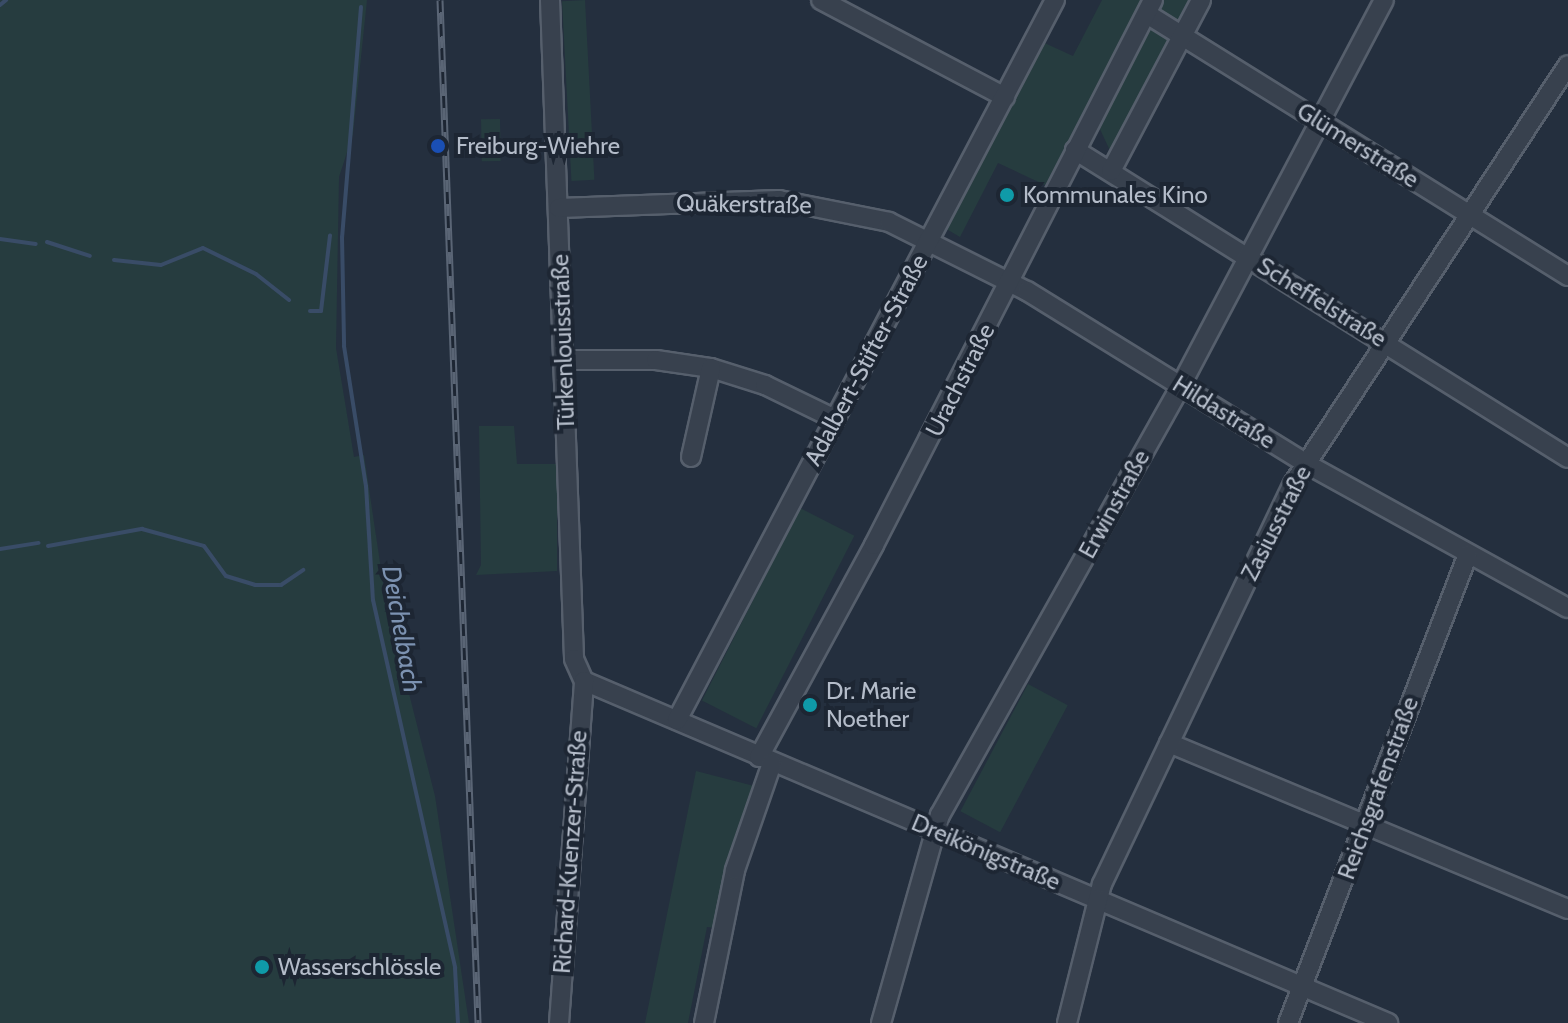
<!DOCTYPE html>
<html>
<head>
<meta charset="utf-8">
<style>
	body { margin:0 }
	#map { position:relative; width:1568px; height:1023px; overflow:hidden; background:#242f3e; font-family:Cabin,sans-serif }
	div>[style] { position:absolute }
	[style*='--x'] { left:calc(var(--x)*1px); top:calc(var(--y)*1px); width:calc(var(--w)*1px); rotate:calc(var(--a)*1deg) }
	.green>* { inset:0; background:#263c3f; transform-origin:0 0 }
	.stream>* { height:4px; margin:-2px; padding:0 2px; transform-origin:2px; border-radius:2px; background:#394c67 }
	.roads { filter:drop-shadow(2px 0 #565f6c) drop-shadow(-2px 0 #565f6c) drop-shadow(0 2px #565f6c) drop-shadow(0 -2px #565f6c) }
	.minor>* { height:18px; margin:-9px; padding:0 9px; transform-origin:9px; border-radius:9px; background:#38414e }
	.rail>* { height:7px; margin-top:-3.5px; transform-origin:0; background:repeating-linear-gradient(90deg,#1d2633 0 12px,#5a6575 0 24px); box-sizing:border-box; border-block:2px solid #5a6575 }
	.dots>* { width:22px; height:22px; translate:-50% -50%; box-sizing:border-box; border:4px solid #1d2633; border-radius:50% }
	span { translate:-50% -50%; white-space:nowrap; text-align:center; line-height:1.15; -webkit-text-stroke:8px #1d2633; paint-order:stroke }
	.street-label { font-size:24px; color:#b4bcc9 }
	.poi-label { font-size:24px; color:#b4bcc9 }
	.left { translate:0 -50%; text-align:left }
	.water-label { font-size:26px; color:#7c92b1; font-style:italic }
</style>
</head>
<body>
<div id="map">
	<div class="green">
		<div style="clip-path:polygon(0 0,367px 0,353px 134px,339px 177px,336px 348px,354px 457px,364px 455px,386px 603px,435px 796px,469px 1023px,0 1023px)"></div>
		<div style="left:585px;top:0;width:180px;height:23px;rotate:87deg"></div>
		<div style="clip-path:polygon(1102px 0,1145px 0,1052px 176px,1045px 185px,998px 163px,960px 237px,943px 227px,1038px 40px,1073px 56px)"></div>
		<div style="clip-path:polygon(1164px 0,1196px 0,1112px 155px,1099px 127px)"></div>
		<div style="left:500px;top:119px;width:42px;height:19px;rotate:89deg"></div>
		<div style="clip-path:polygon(479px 426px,514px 426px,517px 464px,557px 464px,557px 571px,476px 575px,481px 565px)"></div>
		<div style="left:800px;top:508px;width:61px;height:216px;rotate:27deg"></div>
		<div style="left:1028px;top:684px;width:45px;height:144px;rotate:28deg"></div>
		<div style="clip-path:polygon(696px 771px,754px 786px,716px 928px,707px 927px,688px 1023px,645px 1023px)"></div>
	</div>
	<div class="stream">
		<div style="--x:0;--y:5;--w:8;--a:-40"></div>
		<div style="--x:361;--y:7;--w:231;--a:94.7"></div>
		<div style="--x:342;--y:237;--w:109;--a:88.9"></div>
		<div style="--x:344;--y:346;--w:142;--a:81.1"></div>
		<div style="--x:366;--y:486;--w:114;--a:86.5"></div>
		<div style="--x:373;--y:600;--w:377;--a:77.4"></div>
		<div style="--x:455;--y:968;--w:55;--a:86.9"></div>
		<div style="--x:0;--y:239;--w:36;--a:8"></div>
		<div style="--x:47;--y:242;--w:45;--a:18"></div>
		<div style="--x:114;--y:260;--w:47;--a:6.1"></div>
		<div style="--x:161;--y:265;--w:45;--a:-22"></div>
		<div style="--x:203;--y:248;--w:59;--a:26.1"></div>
		<div style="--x:256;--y:274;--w:42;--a:38.2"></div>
		<div style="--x:310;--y:311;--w:11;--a:0"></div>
		<div style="--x:321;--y:311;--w:76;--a:-83.2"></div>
		<div style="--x:48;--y:546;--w:96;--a:-10.3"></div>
		<div style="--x:142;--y:529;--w:64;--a:15.3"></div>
		<div style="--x:204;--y:546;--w:37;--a:54"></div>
		<div style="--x:226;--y:576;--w:30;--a:17"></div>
		<div style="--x:255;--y:585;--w:26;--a:0"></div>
		<div style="--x:281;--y:585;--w:27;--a:-34"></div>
		<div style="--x:0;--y:549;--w:39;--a:-9"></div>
	</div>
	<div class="roads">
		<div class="minor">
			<div style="--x:550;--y:0;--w:659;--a:87.91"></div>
			<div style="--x:574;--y:659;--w:24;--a:66"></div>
			<div style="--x:821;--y:0;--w:208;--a:27.8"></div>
			<div style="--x:1147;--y:14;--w:496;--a:31.9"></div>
			<div style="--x:1075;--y:150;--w:581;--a:31.99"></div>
			<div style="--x:1111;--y:171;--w:193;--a:-62.2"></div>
			<div style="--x:559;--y:208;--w:220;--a:-2.1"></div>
			<div style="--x:779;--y:200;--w:112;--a:11.3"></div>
			<div style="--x:889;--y:222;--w:154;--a:26.6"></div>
			<div style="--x:1027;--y:291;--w:327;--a:31.7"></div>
			<div style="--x:1305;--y:463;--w:300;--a:28.9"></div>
			<div style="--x:564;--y:360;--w:92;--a:0"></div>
			<div style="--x:656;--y:360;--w:56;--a:8.3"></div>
			<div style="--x:711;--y:368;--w:57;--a:17.5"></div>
			<div style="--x:765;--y:385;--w:78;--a:25.9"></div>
			<div style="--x:691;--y:457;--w:91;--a:-77.3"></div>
			<div style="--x:584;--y:681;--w:874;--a:23.04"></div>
			<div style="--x:677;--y:720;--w:813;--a:-62.3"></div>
			<div style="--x:1169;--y:743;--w:432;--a:22.6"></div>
			<div style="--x:759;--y:757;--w:241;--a:-61.5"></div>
			<div style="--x:874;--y:545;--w:612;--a:-62.89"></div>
			<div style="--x:559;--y:1023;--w:343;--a:-85.8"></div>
			<div style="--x:704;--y:1023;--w:156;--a:-78.5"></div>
			<div style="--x:735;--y:870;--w:113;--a:-70.9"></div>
			<div style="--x:881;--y:1023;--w:216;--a:-74.2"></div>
			<div style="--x:940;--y:815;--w:493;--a:-60.7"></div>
			<div style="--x:1181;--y:385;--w:435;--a:-62.2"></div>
			<div style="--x:1067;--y:1023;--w:143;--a:-75.9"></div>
			<div style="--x:1102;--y:884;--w:443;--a:-64.5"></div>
			<div style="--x:1293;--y:484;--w:501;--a:-56.72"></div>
			<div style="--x:1288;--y:1023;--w:502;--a:-69"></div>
		</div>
	</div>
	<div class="rail">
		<div style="--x:440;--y:0;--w:1024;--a:87.87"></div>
	</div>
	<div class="dots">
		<div style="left:438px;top:146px;background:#1a4fb4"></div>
		<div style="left:1007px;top:195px;background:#0f9aa8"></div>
		<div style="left:810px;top:705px;background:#0f9aa8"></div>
		<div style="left:262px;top:967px;background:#0f9aa8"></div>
	</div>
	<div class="street-label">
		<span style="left:1358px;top:145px;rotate:32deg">Glümerstraße</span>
		<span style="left:744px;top:204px;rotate:1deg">Quäkerstraße</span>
		<span style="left:1322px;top:302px;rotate:32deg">Scheffelstraße</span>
		<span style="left:563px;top:342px;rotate:-92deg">Türkenlouisstraße</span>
		<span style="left:866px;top:360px;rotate:-62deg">Adalbert-Stifter-Straße</span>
		<span style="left:960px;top:380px;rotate:-63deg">Urachstraße</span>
		<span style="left:1224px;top:412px;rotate:32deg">Hildastraße</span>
		<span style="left:1114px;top:504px;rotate:-61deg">Erwinstraße</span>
		<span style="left:1276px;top:523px;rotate:-63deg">Zasiusstraße</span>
		<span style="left:1378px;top:788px;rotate:-70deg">Reichsgrafenstraße</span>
		<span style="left:570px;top:852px;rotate:-86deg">Richard-Kuenzer-Straße</span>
		<span style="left:986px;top:852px;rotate:23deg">Dreikönigstraße</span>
	</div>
	<div class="poi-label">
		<span class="left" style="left:456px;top:146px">Freiburg-Wiehre</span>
		<span class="left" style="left:1023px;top:195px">Kommunales Kino</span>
		<span class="left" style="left:826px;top:705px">Dr. Marie<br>Noether</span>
		<span class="left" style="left:278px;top:967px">Wasserschlössle</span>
	</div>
	<div class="water-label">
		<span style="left:401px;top:629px;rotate:80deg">Deichelbach</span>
	</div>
</div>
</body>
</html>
